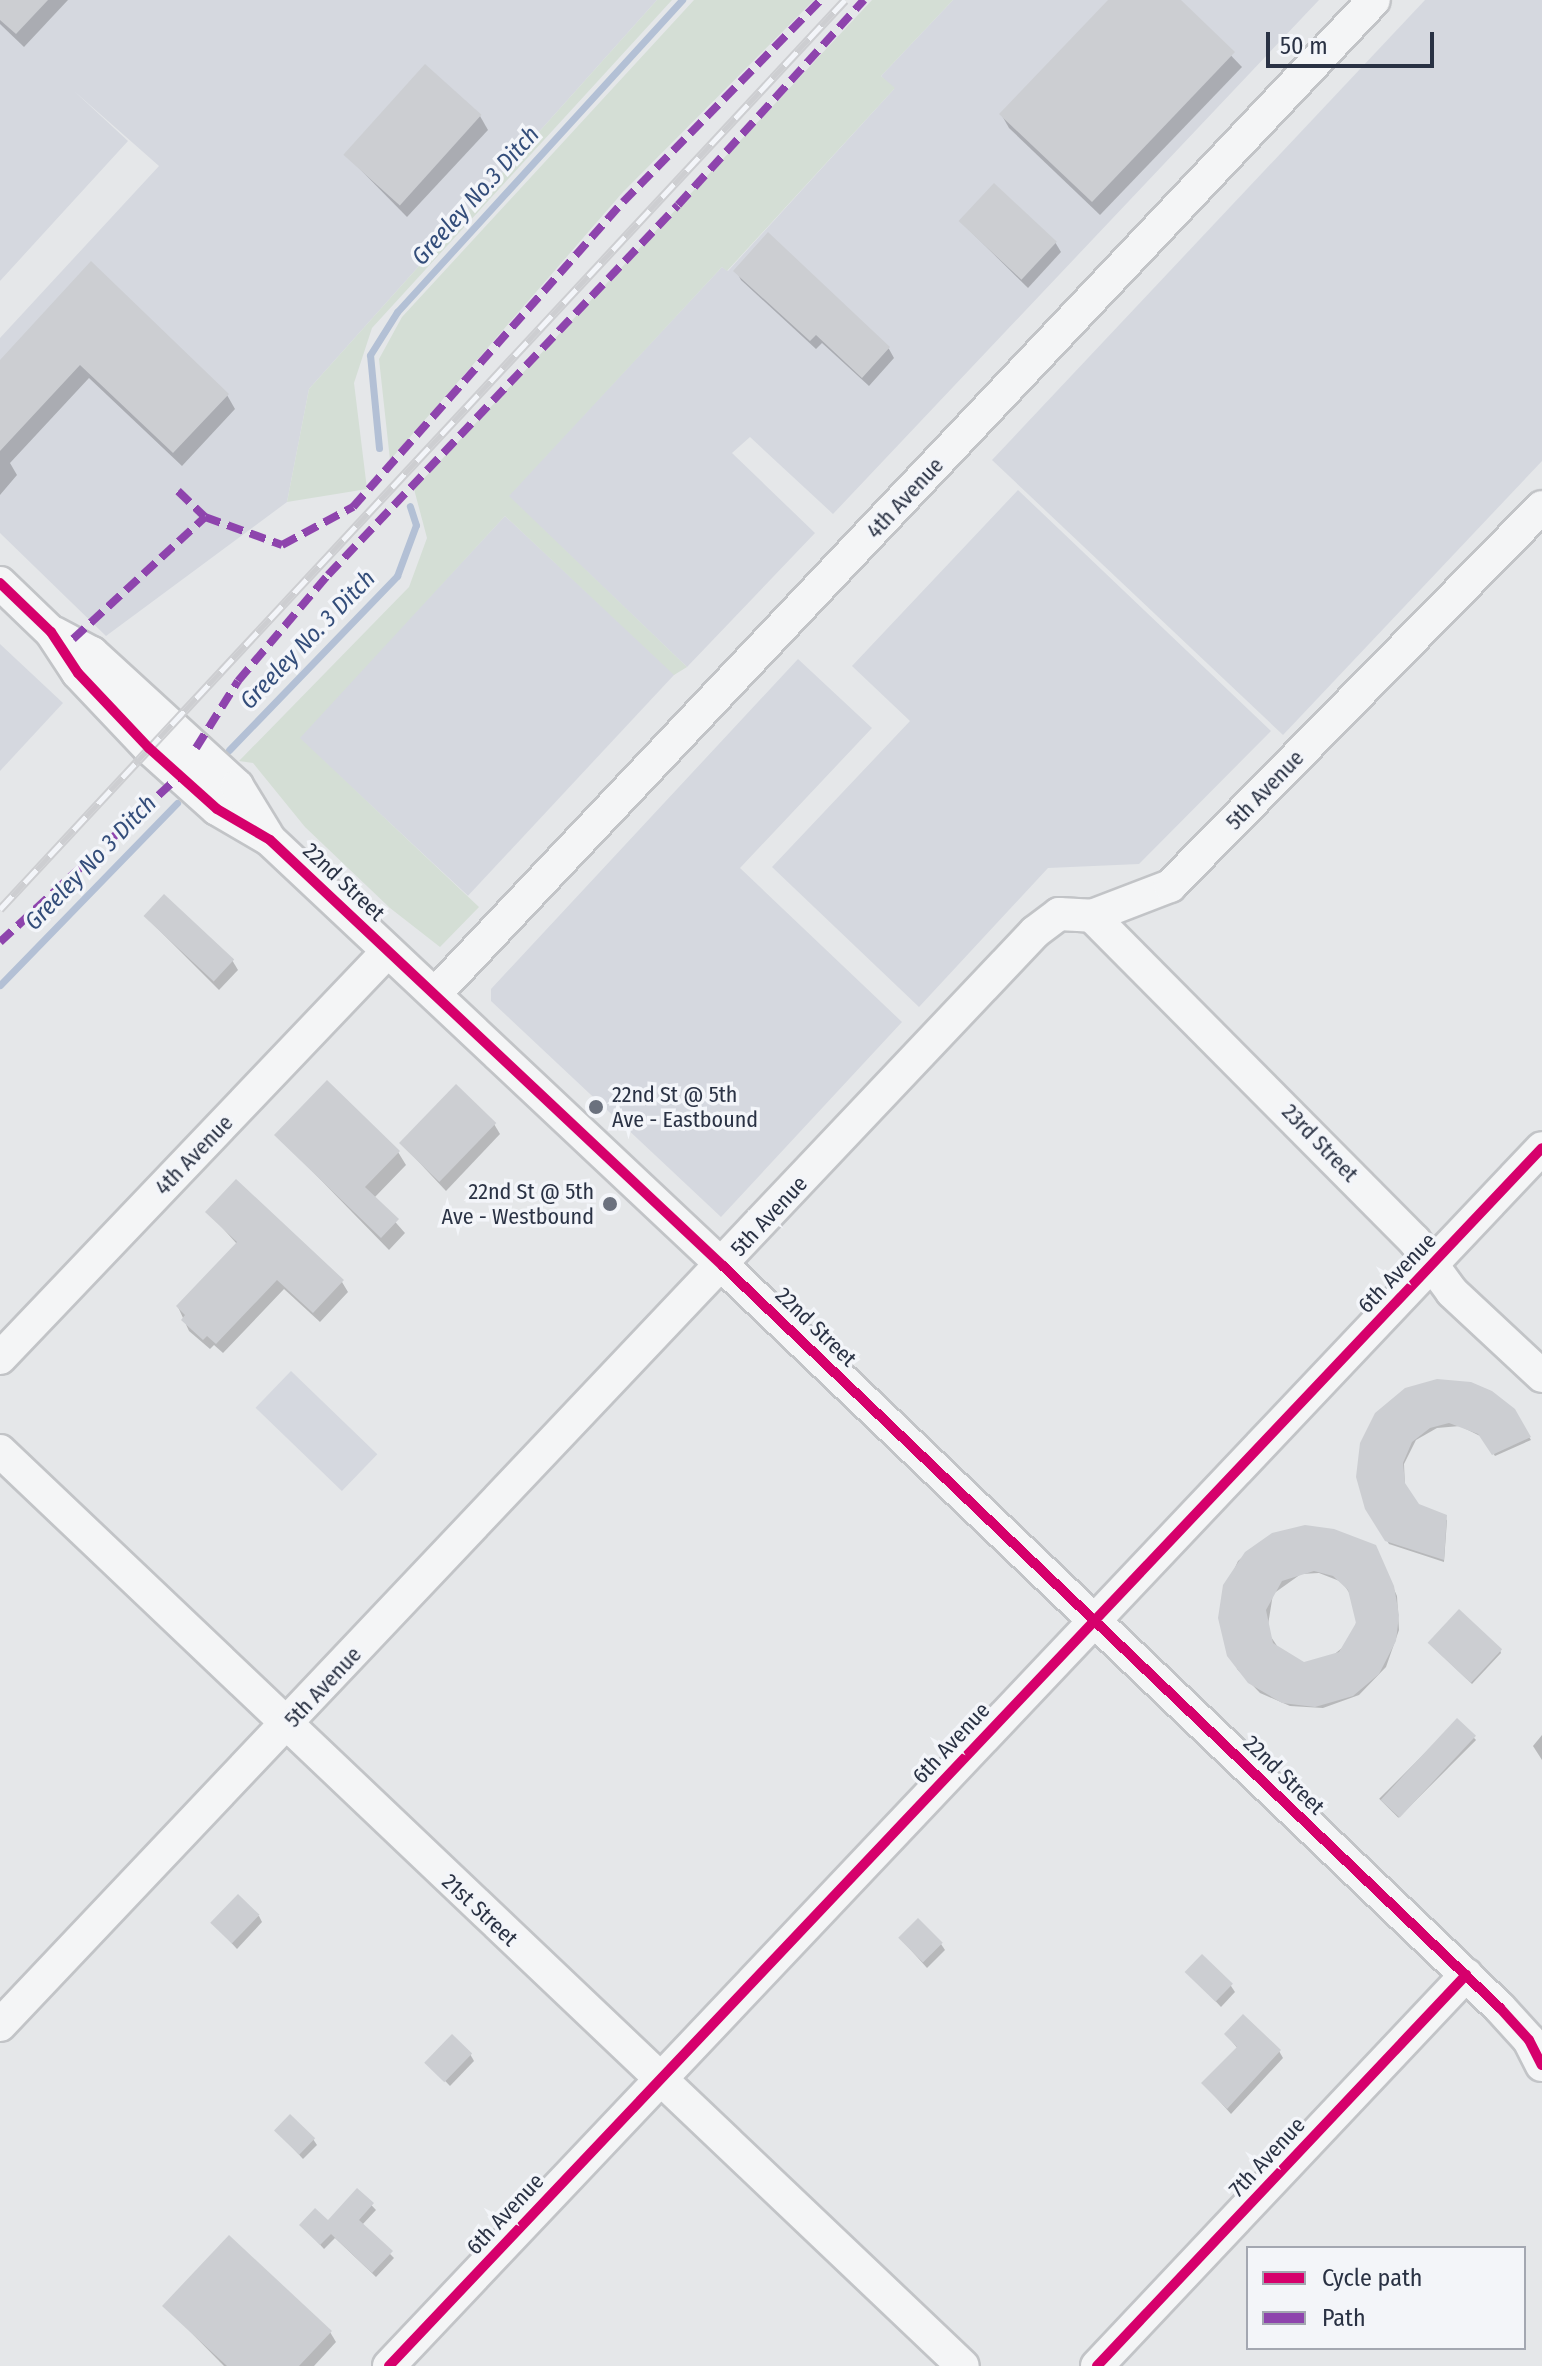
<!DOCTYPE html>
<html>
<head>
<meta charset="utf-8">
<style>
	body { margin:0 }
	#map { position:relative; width:1542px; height:2366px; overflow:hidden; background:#e5e7e9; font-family:"Fira Sans Condensed",sans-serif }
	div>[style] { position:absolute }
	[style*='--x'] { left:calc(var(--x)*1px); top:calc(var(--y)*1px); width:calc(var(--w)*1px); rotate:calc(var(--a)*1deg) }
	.built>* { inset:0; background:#d5d8df; transform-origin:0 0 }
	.green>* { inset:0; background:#d4ded5 }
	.shadow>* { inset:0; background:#0003; transform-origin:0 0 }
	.stream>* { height:7px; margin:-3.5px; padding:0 3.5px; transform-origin:3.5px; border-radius:3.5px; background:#b3c0d5 }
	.building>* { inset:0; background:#ccced2; transform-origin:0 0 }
	.roads { filter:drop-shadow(2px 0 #c2c4c7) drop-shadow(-2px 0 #c2c4c7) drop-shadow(0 2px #c2c4c7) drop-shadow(0 -2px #c2c4c7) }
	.minor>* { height:32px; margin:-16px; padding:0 16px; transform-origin:16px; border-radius:16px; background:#f4f5f6 }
	.rail>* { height:9px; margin-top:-4.5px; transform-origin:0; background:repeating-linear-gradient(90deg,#f3f5f9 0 18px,#cdced1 0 36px); box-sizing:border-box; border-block:2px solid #cdced1 }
	.quiet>* { height:8px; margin-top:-4px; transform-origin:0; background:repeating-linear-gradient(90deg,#8e44ad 0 16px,transparent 0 24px) }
	.cycleway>* { height:10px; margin:-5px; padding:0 5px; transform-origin:5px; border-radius:5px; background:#d6006c }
	.dots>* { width:22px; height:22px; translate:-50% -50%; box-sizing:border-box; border:4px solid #f3f5f9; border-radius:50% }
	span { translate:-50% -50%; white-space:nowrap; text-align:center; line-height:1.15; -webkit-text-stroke:7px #f3f5f9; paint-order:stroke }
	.street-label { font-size:22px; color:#2a3244 }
	.poi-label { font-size:22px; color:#2a3244 }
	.left { translate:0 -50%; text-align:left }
	.right { translate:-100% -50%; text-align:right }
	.water-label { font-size:24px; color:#334d7a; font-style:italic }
	.legend { position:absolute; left:1246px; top:2246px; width:280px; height:104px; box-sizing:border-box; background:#f3f5f9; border:2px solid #a3a7b1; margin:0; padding:10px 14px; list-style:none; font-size:24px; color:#2a3244 }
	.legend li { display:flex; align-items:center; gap:16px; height:40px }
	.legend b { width:40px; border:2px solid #a3a7b1 }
	.scale { position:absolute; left:1266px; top:32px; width:168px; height:36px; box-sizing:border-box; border:4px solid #2a3244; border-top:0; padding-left:10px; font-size:24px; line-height:28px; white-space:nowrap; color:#2a3244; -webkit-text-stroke:6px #f3f5f9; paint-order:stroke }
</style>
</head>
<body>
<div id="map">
	<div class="built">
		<div style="clip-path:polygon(0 0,657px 0,309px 389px,287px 502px,106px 636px,0 533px,0 338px,159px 166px,74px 91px,128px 141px,0 281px)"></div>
		<div style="clip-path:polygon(953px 0,1319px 0,833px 514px,750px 437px,732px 453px,815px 533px,687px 667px,508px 496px,722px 267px,728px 271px,894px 89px,881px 76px)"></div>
		<div style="clip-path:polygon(1425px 0,1542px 0,1542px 461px,1283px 735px,992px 460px)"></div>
		<div style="clip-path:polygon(1018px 490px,1271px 731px,1139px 864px,1048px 868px,919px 1007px,772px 867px,910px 721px,852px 666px)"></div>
		<div style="left:505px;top:516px;width:232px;height:303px;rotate:43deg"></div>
		<div style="clip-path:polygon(0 644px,63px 703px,0 771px)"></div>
		<div style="clip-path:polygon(798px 659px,872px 728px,740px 868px,902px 1022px,721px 1217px,491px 1001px,491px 989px)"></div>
		<div style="left:291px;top:1371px;width:120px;height:51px;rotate:44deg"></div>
	</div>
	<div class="green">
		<div style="clip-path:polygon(657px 0,672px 0,372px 328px,354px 383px,367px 489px,287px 502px,309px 389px)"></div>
		<div style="clip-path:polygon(694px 0,814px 0,623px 192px,390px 460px,379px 359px,402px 317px)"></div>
		<div style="clip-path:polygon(872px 0,953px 0,881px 76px,895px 88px,727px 271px,722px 267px,509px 496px,687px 667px,674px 675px,505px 516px,300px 738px,479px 907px,440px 947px,390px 908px,305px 827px,253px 763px,239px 761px,409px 587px,427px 538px,414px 489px)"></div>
	</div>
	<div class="shadow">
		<div style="clip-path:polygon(0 0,68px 0,24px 47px,0 24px)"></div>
		<div style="clip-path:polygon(1110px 0,1178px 0,1242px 67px,1100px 215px,1009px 128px,1001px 114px)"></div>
		<div style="clip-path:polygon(480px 116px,488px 130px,407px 217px,345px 154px)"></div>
		<div style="clip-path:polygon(961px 222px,1055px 242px,1061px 252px,1028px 288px)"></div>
		<div style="clip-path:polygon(768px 235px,889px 349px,894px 358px,869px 386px,822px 343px,816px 349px,741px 280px,736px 271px)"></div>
		<div style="clip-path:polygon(91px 264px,227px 395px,235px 409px,182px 466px,89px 378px,10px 463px,17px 475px,0 495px,0 363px)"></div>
		<div style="clip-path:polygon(146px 917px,232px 960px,238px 970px,219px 990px)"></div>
		<div style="clip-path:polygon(494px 1124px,500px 1134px,446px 1191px,402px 1144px)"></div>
		<div style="clip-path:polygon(277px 1135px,398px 1152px,406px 1165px,374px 1198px,405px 1233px,389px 1250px)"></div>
		<div style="clip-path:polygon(208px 1212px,342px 1282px,348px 1292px,320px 1322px,284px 1289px,223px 1353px,214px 1345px,210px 1349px,189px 1331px,178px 1307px,237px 1244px)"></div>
		<div style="clip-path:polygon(1513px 1411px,1531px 1440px,1495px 1456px,1482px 1437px,1460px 1426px,1437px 1428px,1416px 1440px,1404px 1464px,1405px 1487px,1418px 1506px,1447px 1520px,1444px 1562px,1389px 1544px,1367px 1508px,1376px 1414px)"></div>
		<div style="clip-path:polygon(evenodd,1259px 1543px,1376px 1549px,1397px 1596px,1399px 1630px,1386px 1667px,1359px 1695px,1323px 1708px,1290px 1706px,1260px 1693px,1237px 1669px,1222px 1596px,1238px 1561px,1259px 1543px,1319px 1573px,1342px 1582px,1358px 1606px,1354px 1638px,1325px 1662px,1304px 1664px,1284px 1656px,1267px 1631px,1273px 1594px,1301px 1574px,1319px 1573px)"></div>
		<div style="clip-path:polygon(1431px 1645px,1500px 1650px,1501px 1653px,1472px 1684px)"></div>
		<div style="left:1457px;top:1721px;width:27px;height:110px;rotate:45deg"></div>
		<div style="clip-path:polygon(1542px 1735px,1542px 1760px,1533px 1746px)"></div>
		<div style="clip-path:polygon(259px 1916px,262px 1922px,237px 1949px,213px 1923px)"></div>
		<div style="clip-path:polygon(900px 1938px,941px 1944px,945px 1950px,927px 1968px)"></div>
		<div style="clip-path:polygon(1188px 1972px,1231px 1986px,1235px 1992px,1221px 2007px)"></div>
		<div style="clip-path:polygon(1226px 2034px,1279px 2051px,1283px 2058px,1231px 2114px,1204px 2084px,1238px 2049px)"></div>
		<div style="clip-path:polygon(470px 2054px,474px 2061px,450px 2086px,428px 2063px)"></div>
		<div style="clip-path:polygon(277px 2131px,313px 2139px,317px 2145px,303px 2159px)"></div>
		<div style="clip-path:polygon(358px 2191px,376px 2210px,362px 2225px,394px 2258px,376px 2277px,335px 2238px,324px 2249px,302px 2225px,328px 2223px)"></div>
		<div style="clip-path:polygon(165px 2306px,330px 2332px,336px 2342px,314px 2366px,224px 2366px)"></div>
	</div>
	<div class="stream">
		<div style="--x:379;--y:448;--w:93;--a:-95.5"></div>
		<div style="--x:370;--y:355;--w:51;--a:-57.9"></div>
		<div style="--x:397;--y:312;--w:423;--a:-47.6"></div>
		<div style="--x:229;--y:750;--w:242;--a:-46"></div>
		<div style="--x:397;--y:576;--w:54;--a:-69.6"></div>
		<div style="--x:416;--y:525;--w:20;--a:-108"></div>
		<div style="--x:0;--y:985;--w:254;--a:-45.8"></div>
	</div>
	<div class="building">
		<div style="clip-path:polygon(0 0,48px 0,16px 34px,0 20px)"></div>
		<div style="clip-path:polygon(1108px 0,1181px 0,1235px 52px,1092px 202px,999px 114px)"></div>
		<div style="left:425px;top:64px;width:76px;height:122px;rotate:42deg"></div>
		<div style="left:994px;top:183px;width:86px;height:52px;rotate:43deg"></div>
		<div style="clip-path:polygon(768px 232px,890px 347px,862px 378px,816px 335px,810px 341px,733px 271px)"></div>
		<div style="clip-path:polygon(91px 261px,229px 394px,173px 453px,80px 365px,0 451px,0 360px)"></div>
		<div style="left:164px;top:894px;width:96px;height:30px;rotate:43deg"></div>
		<div style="clip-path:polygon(327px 1080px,400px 1151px,365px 1187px,399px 1219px,381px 1238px,274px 1135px)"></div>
		<div style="left:456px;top:1084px;width:56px;height:82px;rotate:44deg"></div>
		<div style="clip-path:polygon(236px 1179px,344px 1280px,313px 1313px,277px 1280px,216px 1344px,207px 1336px,203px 1340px,181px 1320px,185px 1315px,176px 1306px,237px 1242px,205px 1212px)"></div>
		<div style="clip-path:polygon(1437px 1379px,1471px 1382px,1492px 1391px,1515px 1409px,1531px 1437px,1492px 1455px,1478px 1434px,1449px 1423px,1430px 1428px,1412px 1442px,1403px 1463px,1405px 1483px,1419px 1504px,1447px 1515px,1444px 1560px,1385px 1541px,1365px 1509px,1356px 1477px,1360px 1443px,1375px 1413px,1405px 1388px)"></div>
		<div style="clip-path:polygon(evenodd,1305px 1525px,1334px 1529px,1376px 1545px,1394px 1586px,1399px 1615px,1396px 1641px,1379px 1674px,1353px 1696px,1315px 1707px,1282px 1703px,1248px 1683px,1227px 1656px,1218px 1618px,1223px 1585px,1245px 1552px,1272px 1533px,1305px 1525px,1314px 1571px,1333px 1576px,1348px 1590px,1356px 1623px,1339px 1652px,1304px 1662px,1273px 1643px,1266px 1610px,1282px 1581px,1314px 1571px)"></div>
		<div style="left:1459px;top:1609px;width:59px;height:46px;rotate:43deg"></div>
		<div style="left:1457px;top:1718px;width:26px;height:112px;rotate:43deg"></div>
		<div style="left:238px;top:1894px;width:30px;height:40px;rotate:44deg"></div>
		<div style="left:918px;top:1918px;width:35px;height:28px;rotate:45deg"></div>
		<div style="left:1202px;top:1954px;width:43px;height:25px;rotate:44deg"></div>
		<div style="clip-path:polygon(1243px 2014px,1281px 2050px,1227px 2109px,1201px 2083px,1237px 2047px,1224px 2034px)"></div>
		<div style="left:452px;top:2034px;width:28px;height:40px;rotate:44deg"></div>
		<div style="left:290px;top:2114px;width:35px;height:23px;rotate:44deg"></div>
		<div style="clip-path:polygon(357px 2188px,374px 2203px,359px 2220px,393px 2251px,372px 2273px,331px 2234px,320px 2245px,299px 2225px,315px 2208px,328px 2220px)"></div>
		<div style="clip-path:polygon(229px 2235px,332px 2331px,299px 2366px,227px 2366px,162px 2306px)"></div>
	</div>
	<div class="roads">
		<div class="minor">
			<div style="--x:0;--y:583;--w:71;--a:43.9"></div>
			<div style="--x:51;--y:632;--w:49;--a:56.6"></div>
			<div style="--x:78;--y:673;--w:103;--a:46.6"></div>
			<div style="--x:149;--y:748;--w:91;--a:41.9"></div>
			<div style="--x:217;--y:809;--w:61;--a:30.3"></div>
			<div style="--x:270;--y:840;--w:622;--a:43.24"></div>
			<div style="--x:723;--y:1266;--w:1074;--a:43.68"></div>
			<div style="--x:1500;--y:2008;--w:43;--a:47.8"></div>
			<div style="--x:1529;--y:2040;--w:28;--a:63"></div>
			<div style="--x:54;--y:633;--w:43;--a:27.8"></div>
			<div style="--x:92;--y:653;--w:197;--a:42.5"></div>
			<div style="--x:237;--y:786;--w:57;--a:58.5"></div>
			<div style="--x:1092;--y:916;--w:457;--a:45.2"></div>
			<div style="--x:1414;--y:1240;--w:64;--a:53.8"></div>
			<div style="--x:1452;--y:1292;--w:123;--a:43"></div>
			<div style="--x:435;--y:994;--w:1367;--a:-46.63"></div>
			<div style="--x:0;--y:1358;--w:562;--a:-46.37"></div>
			<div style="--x:0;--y:1451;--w:1328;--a:43.54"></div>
			<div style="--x:0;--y:2025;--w:1505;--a:-46.56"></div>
			<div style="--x:1035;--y:932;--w:30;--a:-37"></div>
			<div style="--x:1059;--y:914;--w:33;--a:3"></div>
			<div style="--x:1092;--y:916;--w:84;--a:-21"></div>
			<div style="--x:1170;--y:886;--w:531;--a:-45.53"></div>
			<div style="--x:389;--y:2366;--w:1677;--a:-46.57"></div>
			<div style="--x:1097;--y:2366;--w:538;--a:-46.66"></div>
		</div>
	</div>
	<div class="rail">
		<div style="--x:0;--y:909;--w:1241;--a:-47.09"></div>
	</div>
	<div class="quiet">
		<div style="--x:178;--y:491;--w:37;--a:44"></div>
		<div style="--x:205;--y:517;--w:82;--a:20"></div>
		<div style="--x:282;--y:545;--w:81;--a:-28.2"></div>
		<div style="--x:353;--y:507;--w:407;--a:-48.5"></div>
		<div style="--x:623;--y:202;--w:283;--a:-45.6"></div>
		<div style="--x:73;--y:639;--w:180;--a:-42.7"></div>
		<div style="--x:196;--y:748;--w:79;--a:-57.9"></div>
		<div style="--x:238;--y:681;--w:139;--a:-49.7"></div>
		<div style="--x:328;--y:575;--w:509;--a:-46.59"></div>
		<div style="--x:678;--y:205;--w:277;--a:-47.8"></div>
		<div style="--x:0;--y:942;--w:244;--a:-42.8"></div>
	</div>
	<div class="cycleway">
		<div style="--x:0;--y:583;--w:71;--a:43.9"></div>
		<div style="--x:51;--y:632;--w:49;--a:56.6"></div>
		<div style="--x:78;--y:673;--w:103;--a:46.6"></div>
		<div style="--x:149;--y:748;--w:91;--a:41.9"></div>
		<div style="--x:217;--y:809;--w:61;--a:30.3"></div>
		<div style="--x:270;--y:840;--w:622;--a:43.24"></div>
		<div style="--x:723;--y:1266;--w:1074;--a:43.68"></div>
		<div style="--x:1500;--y:2008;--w:43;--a:47.8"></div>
		<div style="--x:1529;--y:2040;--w:28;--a:63"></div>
		<div style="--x:389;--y:2366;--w:1677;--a:-46.57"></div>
		<div style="--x:1097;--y:2366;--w:538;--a:-46.66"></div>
	</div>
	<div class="dots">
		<div style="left:596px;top:1107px;background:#6b717e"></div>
		<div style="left:610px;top:1204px;background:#6b717e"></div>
	</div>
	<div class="street-label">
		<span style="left:905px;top:498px;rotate:-47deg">4th Avenue</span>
		<span style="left:1265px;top:790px;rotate:-46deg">5th Avenue</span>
		<span style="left:344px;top:882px;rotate:43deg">22nd Street</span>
		<span style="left:1320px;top:1143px;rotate:46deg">23rd Street</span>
		<span style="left:194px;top:1155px;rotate:-46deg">4th Avenue</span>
		<span style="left:769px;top:1216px;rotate:-47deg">5th Avenue</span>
		<span style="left:1397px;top:1273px;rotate:-46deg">6th Avenue</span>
		<span style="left:816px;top:1327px;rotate:44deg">22nd Street</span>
		<span style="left:323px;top:1687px;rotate:-47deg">5th Avenue</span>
		<span style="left:951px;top:1743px;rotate:-47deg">6th Avenue</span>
		<span style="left:1284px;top:1775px;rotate:44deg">22nd Street</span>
		<span style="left:480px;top:1910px;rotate:43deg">21st Street</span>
		<span style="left:1267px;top:2157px;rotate:-47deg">7th Avenue</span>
		<span style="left:505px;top:2214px;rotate:-47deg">6th Avenue</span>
	</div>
	<div class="poi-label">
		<span class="left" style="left:612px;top:1107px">22nd St @ 5th<br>Ave - Eastbound</span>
		<span class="right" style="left:594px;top:1204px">22nd St @ 5th<br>Ave - Westbound</span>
	</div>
	<div class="water-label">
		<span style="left:476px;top:196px;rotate:-48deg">Greeley No.3 Ditch</span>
		<span style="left:308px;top:640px;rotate:-46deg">Greeley No. 3 Ditch</span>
		<span style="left:91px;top:863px;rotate:-46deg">Greeley No 3 Ditch</span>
	</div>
	<ul class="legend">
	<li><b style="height:10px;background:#d6006c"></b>Cycle path</li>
	<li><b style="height:10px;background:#8e44ad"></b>Path</li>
	</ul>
	<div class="scale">50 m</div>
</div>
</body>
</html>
